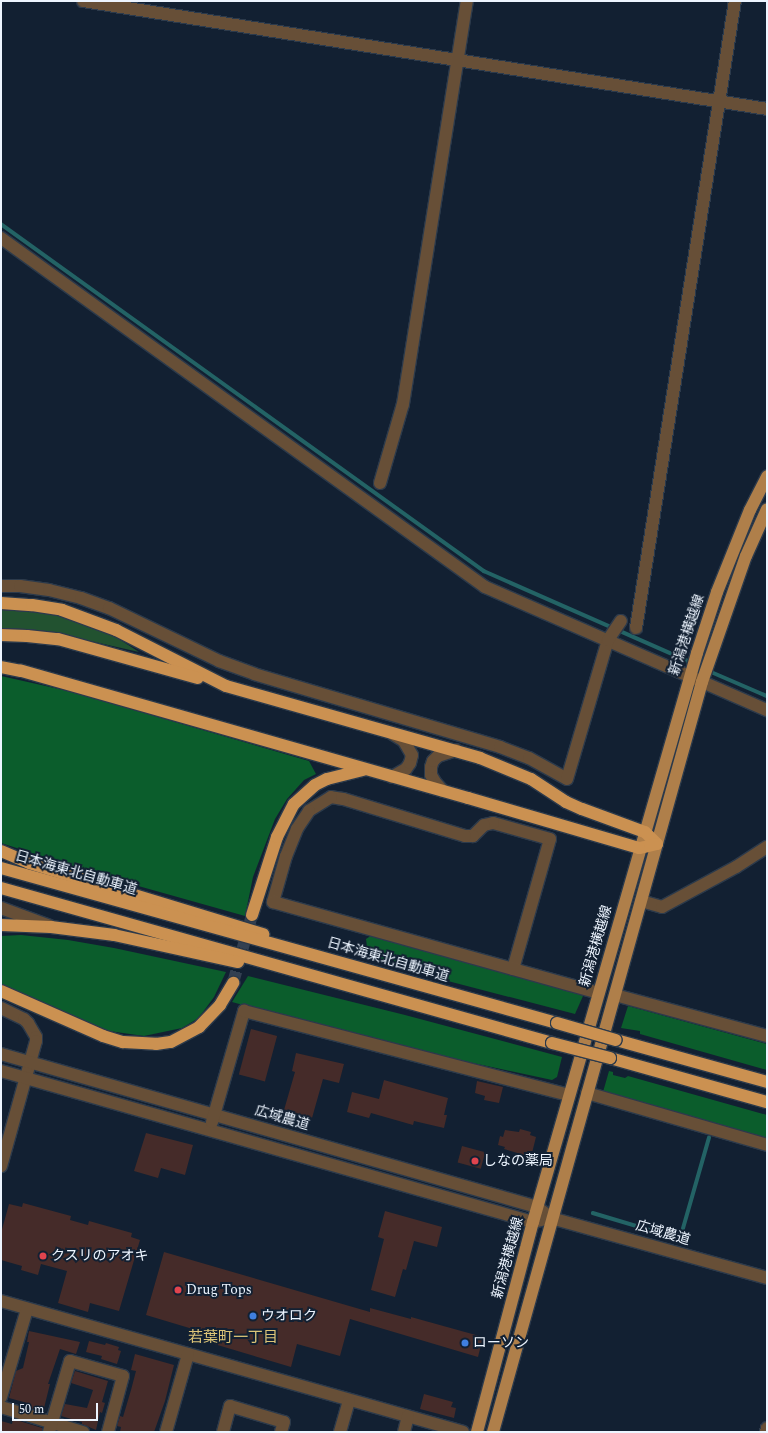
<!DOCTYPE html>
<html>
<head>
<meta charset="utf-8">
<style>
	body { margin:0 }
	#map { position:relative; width:768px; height:1433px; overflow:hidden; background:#122032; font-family:Spectral,"Noto Sans JP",serif }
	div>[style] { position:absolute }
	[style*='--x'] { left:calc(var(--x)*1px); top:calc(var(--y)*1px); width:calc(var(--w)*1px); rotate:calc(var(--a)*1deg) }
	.green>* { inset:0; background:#225230 }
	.forest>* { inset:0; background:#0b5d2c }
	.stream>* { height:3.5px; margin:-1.75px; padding:0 1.75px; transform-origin:1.75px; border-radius:1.75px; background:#236365 }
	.building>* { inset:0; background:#452b29; transform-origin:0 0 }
	.highway-tunnel>* { height:12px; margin-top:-6px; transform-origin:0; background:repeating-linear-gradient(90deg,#334051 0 12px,transparent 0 18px) }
	.roads { filter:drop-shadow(1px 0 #2c3a4b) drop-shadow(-1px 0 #2c3a4b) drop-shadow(0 1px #2c3a4b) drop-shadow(0 -1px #2c3a4b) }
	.minor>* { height:12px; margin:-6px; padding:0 6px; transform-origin:6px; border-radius:6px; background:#674f37 }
	.major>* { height:12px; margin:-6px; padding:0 6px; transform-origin:6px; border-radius:6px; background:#af7f4a }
	.highway>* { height:12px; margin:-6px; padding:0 6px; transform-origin:6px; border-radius:6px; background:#cb9151 }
	.bridges { filter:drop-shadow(1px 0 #2c3a4b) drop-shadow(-1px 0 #2c3a4b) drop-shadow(0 1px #2c3a4b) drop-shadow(0 -1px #2c3a4b) }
	.highway-bridge>* { height:12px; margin:-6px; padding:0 6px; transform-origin:6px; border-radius:6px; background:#cb9151 }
	.dots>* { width:11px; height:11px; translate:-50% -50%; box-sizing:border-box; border:2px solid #122032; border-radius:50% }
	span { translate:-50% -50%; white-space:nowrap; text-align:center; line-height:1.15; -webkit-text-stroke:4px #122032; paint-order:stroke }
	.street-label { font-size:14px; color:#edf5ff }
	.poi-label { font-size:14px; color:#edf5ff }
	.left { translate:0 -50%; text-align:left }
	.neighbourhood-label { font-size:15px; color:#ddc578 }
	.frame { position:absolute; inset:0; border:2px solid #edf5ff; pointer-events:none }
	.scale { position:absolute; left:12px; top:1403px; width:86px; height:18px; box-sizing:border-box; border:2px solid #edf5ff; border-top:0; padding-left:5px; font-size:12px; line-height:14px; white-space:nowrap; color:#edf5ff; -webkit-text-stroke:3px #122032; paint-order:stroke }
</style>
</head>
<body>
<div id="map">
	<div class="green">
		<div style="clip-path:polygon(1px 610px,44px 611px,108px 632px,139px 652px,46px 631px,1px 629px)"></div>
	</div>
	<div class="forest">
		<div style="clip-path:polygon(1px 676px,68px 691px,309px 761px,316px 774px,304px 780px,287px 799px,275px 819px,253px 877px,245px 916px,117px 880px,1px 843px)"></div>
		<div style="clip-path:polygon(375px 933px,556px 985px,583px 996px,575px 1014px,444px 980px,368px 956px,366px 939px)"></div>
		<div style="clip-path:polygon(21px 935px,68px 940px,114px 948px,226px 972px,214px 997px,203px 1012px,197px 1019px,182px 1028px,144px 1036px,109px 1031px,1px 984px,1px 936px)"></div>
		<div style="clip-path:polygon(248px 976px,405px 1015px,562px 1057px,557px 1077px,552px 1080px,408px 1049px,232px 1002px)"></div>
		<div style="clip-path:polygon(628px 1006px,767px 1044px,767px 1070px,640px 1034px,640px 1031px,621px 1028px)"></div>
		<div style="clip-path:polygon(609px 1071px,613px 1072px,613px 1075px,625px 1078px,628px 1076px,767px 1115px,767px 1140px,603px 1092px)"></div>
	</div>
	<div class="stream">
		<div style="--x:1;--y:224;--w:595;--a:35.69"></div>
		<div style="--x:484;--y:571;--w:228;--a:23.8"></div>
		<div style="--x:709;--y:671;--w:63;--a:23.3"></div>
		<div style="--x:593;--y:1213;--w:91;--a:16.6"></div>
		<div style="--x:680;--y:1239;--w:105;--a:-74"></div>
	</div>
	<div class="building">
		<div style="left:251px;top:1029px;width:27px;height:47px;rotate:15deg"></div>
		<div style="clip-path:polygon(296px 1053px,344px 1064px,339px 1083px,323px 1079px,312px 1118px,284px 1110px,295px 1072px,292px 1071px)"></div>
		<div style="clip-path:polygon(384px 1080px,448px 1098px,444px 1115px,447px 1115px,444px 1128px,414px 1121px,413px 1125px,371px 1113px,369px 1118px,347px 1112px,352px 1092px,379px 1099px)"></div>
		<div style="clip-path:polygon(477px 1081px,503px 1087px,499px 1103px,484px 1100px,485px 1096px,475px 1093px)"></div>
		<div style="clip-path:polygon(520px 1129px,531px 1132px,530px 1135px,536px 1137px,531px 1157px,504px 1149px,505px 1147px,498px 1145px,500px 1136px,503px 1137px,505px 1130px,519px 1132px)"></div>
		<div style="clip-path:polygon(146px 1133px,193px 1145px,185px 1175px,161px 1168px,158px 1178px,134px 1171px)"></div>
		<div style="left:462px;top:1146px;width:24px;height:17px;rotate:15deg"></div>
		<div style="clip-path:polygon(23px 1203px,71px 1216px,70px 1220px,88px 1225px,89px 1221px,132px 1233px,131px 1237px,140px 1240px,119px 1311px,90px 1303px,88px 1312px,58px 1303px,67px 1271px,41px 1264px,38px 1275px,21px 1270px,22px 1266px,1px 1260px,1px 1233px,9px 1204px,22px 1207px)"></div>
		<div style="clip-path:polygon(385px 1211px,442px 1227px,437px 1247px,414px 1241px,406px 1270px,403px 1269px,395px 1297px,371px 1290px,384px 1239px,378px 1237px)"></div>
		<div style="clip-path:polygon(164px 1252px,370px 1312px,370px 1308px,411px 1319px,411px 1317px,483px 1337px,478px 1357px,350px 1319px,340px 1356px,297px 1344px,291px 1367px,194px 1338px,196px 1330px,146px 1315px)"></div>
		<div style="clip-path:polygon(29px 1331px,80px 1342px,76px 1354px,60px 1349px,48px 1384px,50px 1384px,43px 1412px,30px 1408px,31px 1404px,9px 1398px,16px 1371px,23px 1368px,29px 1342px,27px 1342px)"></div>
		<div style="clip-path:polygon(89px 1341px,105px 1345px,106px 1343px,119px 1347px,118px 1350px,121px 1351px,117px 1364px,101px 1359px,102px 1356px,86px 1352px)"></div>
		<div style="clip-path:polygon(135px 1354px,174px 1365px,165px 1401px,154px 1432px,120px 1432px,121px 1427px,117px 1426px,120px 1416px,123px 1417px,131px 1390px,136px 1371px,131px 1370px)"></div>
		<div style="clip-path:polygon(75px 1371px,108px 1381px,102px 1402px,105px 1403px,102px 1413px,100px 1412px,96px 1430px,82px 1424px,82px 1422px,61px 1416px,65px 1404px,87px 1408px,93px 1390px,71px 1383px)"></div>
		<div style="clip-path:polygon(424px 1394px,453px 1402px,451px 1407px,456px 1408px,454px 1418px,420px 1409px)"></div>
		<div style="clip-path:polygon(13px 1419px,42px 1428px,42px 1432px,1px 1432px,1px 1421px,12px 1424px)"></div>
	</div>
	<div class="highway-tunnel">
		<div style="--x:233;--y:983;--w:71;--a:-74.4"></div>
	</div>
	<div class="roads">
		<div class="minor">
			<div style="--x:83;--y:1;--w:692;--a:8.97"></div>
			<div style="--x:1;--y:238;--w:597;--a:35.79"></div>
			<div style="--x:485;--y:587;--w:308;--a:23.6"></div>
			<div style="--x:380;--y:483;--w:82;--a:-73.8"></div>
			<div style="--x:403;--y:404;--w:408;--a:-81"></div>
			<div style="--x:1;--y:586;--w:19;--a:0"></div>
			<div style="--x:20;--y:586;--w:29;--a:8"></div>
			<div style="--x:49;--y:590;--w:33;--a:14"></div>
			<div style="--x:81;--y:598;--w:30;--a:20"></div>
			<div style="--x:109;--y:608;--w:122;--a:25.7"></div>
			<div style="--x:219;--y:661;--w:37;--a:20"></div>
			<div style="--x:254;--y:674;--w:257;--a:16.5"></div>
			<div style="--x:500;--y:747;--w:31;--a:21"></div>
			<div style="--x:529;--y:758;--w:43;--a:28.9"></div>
			<div style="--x:567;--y:779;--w:145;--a:-73.6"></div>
			<div style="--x:608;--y:640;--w:23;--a:-56"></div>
			<div style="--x:636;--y:628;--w:635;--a:-81.03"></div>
			<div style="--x:392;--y:777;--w:16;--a:-30"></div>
			<div style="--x:406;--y:769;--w:7;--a:-56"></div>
			<div style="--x:410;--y:763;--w:8;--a:-76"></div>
			<div style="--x:412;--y:755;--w:16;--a:-120"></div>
			<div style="--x:404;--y:741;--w:13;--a:-148"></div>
			<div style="--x:443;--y:791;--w:12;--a:-132"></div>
			<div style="--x:435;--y:782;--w:8;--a:-120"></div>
			<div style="--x:431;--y:775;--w:8;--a:-90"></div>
			<div style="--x:431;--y:767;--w:6;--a:-72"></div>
			<div style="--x:433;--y:761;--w:7;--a:-45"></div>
			<div style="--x:438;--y:756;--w:19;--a:-18"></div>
			<div style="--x:641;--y:901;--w:22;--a:16"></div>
			<div style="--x:662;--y:907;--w:84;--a:-28.4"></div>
			<div style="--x:736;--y:867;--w:37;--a:-33"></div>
			<div style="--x:1;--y:908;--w:52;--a:20.2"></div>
			<div style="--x:513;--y:969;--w:135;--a:-74.1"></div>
			<div style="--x:550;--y:839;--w:59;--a:-164.3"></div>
			<div style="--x:493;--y:823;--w:9;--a:167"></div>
			<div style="--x:484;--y:825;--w:16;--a:135"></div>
			<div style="--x:473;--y:836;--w:8;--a:180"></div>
			<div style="--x:465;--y:836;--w:127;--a:-163.1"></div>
			<div style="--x:343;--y:799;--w:12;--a:-171"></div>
			<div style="--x:331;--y:797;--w:26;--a:148"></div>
			<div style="--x:309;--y:811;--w:22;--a:124"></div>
			<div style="--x:297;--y:829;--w:29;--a:112"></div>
			<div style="--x:286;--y:856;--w:48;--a:105.8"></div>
			<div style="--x:273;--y:902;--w:338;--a:15.6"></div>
			<div style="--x:615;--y:995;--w:157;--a:15.1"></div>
			<div style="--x:1;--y:1008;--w:25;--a:26"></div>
			<div style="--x:24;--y:1019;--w:6;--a:45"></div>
			<div style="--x:28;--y:1023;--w:16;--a:60"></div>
			<div style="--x:36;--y:1037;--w:4;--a:90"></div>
			<div style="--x:36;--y:1041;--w:130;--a:105.6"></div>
			<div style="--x:1;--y:1054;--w:557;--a:15.93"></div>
			<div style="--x:537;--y:1207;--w:18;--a:38"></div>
			<div style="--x:551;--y:1218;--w:224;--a:15.5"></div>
			<div style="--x:1;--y:1071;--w:553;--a:15.85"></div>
			<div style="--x:533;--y:1222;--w:9;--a:-13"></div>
			<div style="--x:587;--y:1093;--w:187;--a:16.1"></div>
			<div style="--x:212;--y:1122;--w:116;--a:-73.9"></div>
			<div style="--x:244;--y:1011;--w:336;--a:14.5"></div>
			<div style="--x:1;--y:1301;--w:480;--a:15.8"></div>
			<div style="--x:1;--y:1397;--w:92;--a:-73.5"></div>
			<div style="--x:1;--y:1407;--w:86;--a:17"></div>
			<div style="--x:49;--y:1432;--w:74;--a:-73.5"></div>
			<div style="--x:70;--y:1361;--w:55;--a:15.8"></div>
			<div style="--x:123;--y:1376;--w:58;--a:105"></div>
			<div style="--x:166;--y:1432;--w:81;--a:-74.2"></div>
			<div style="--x:223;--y:1432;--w:27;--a:-75"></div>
			<div style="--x:230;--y:1406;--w:56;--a:16.5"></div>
			<div style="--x:284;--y:1422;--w:10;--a:107"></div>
			<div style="--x:340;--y:1432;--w:33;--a:-74"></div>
			<div style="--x:404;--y:1432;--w:16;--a:-76"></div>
			<div style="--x:766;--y:1432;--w:4;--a:-76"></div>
		</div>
		<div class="major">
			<div style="--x:477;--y:1432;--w:217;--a:-75.1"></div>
			<div style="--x:533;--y:1222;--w:592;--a:-73.92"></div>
			<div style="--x:697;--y:653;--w:64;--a:-71.8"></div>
			<div style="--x:717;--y:592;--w:88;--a:-68.1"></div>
			<div style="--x:750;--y:510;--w:38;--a:-63"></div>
			<div style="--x:493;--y:1432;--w:779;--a:-74.43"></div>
			<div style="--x:702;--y:682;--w:133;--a:-70.8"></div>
			<div style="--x:746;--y:556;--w:51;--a:-65.9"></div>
		</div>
		<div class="highway">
			<div style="--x:1;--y:603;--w:31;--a:4"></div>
			<div style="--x:32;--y:605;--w:30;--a:9"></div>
			<div style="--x:62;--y:610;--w:58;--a:20.3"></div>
			<div style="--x:116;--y:630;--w:123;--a:27"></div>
			<div style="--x:226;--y:686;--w:264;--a:15.8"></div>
			<div style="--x:480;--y:758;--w:55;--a:22.4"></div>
			<div style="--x:531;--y:779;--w:42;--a:33.3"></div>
			<div style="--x:566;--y:802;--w:17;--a:24"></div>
			<div style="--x:582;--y:809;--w:67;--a:20.1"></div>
			<div style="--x:645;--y:832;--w:17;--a:45"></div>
			<div style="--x:657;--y:844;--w:18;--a:167"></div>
			<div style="--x:639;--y:848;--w:178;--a:-163.7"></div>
			<div style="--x:468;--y:798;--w:465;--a:-164.1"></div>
			<div style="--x:21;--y:671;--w:20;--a:-169"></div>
			<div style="--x:1;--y:635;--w:26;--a:2"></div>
			<div style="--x:27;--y:636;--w:31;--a:6"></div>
			<div style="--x:58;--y:639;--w:145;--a:15.6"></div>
			<div style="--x:1;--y:851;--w:30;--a:23"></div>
			<div style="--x:29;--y:863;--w:245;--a:16.9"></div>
			<div style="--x:1;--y:868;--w:577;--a:15.58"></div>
			<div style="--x:1;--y:888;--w:572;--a:15.71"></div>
			<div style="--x:252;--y:915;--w:82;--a:-72.2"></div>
			<div style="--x:277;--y:837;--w:37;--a:-63"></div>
			<div style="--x:294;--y:804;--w:28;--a:-42"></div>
			<div style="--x:315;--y:785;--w:13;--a:-27"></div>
			<div style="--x:327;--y:779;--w:37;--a:-14"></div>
			<div style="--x:1;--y:925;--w:50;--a:2.3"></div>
			<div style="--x:51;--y:927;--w:64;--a:7.2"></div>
			<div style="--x:114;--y:935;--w:127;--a:12.3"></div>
			<div style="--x:1;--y:991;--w:111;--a:23.8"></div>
			<div style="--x:103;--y:1036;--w:21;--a:17"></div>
			<div style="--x:123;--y:1042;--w:33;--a:3"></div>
			<div style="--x:156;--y:1044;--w:15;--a:-8"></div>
			<div style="--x:171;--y:1042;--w:32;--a:-28"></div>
			<div style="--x:199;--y:1027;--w:30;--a:-46"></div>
			<div style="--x:220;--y:1005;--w:26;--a:-59"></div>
			<div style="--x:616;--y:1040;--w:157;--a:15.5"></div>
			<div style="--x:610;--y:1058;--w:163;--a:15.7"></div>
		</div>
	</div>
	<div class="bridges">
		<div class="highway-bridge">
			<div style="--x:557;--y:1023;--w:61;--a:16.1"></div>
			<div style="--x:552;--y:1043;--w:60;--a:14.5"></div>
		</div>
	</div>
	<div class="dots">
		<div style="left:475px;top:1161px;background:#e0444e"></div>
		<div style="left:43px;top:1256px;background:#e0444e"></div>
		<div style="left:178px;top:1290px;background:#e0444e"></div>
		<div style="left:253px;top:1316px;background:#3f7fe0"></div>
		<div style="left:465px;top:1343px;background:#3f7fe0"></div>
	</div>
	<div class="street-label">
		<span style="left:687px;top:635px;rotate:-72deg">新潟港横越線</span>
		<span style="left:76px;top:873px;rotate:16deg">日本海東北自動車道</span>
		<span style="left:596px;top:946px;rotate:-74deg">新潟港横越線</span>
		<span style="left:388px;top:960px;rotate:16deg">日本海東北自動車道</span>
		<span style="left:282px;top:1118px;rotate:16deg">広域農道</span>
		<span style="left:663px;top:1233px;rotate:16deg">広域農道</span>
		<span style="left:508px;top:1258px;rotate:-75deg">新潟港横越線</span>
	</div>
	<div class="poi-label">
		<span class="left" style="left:483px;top:1161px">しなの薬局</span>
		<span class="left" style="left:51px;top:1256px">クスリのアオキ</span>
		<span class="left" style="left:186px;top:1290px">Drug Tops</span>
		<span class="left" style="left:261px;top:1316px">ウオロク</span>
		<span class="left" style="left:473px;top:1343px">ローソン</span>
	</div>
	<div class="neighbourhood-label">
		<span style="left:233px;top:1338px">若葉町一丁目</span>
	</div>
	<div class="frame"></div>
	<div class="scale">50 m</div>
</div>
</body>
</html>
